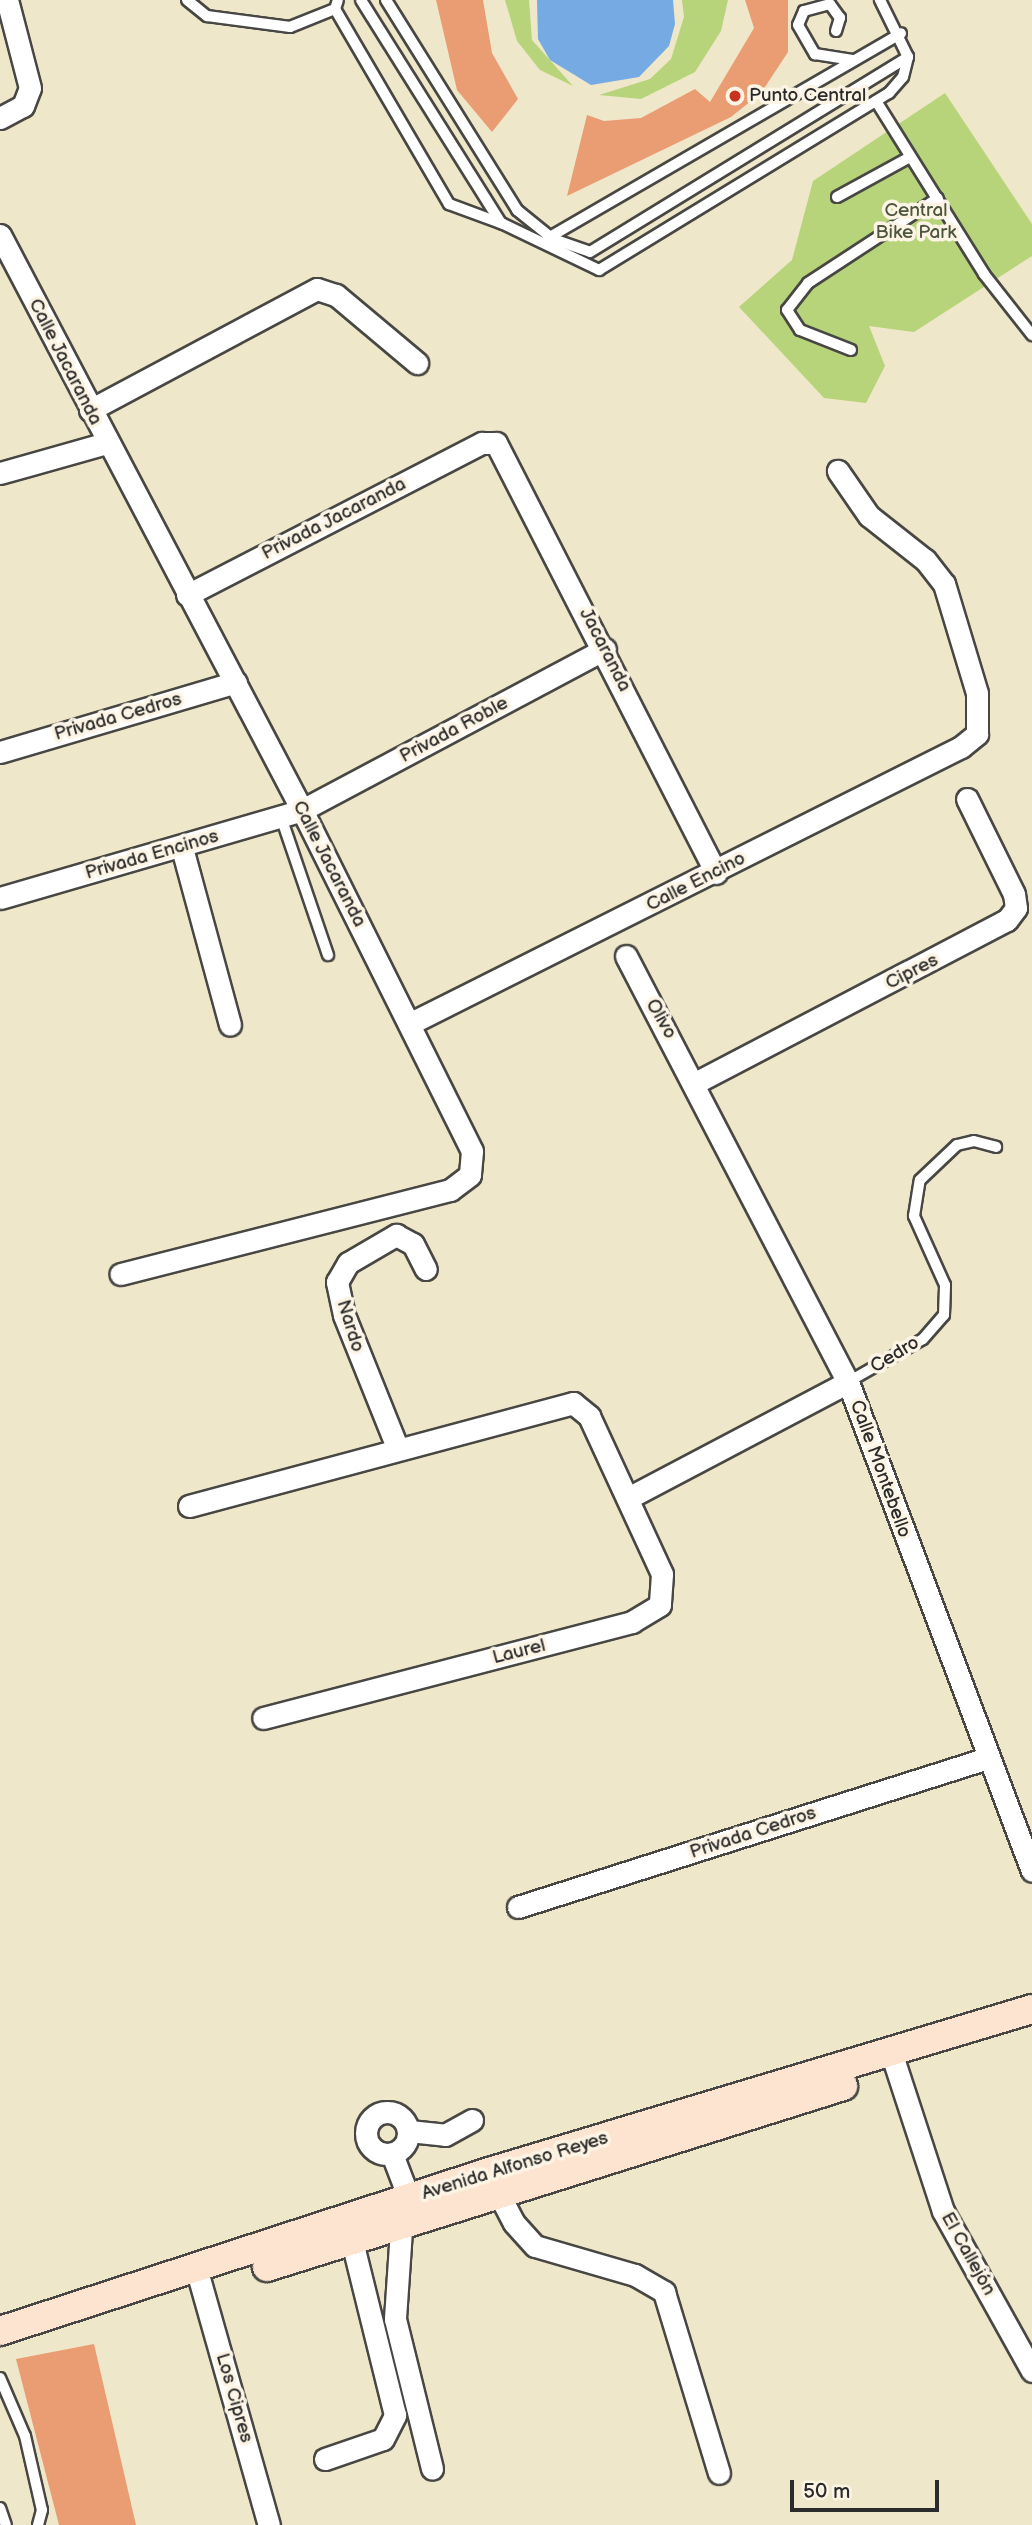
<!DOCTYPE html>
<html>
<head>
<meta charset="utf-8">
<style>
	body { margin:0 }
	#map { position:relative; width:1032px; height:2525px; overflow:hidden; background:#eee7ca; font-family:"Balsamiq Sans",sans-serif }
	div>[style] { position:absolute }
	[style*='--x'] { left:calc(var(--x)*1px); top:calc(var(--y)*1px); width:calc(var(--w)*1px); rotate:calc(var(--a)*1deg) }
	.green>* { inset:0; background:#b8d47a }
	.water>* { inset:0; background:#76aae3 }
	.building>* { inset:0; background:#ea9c73 }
	.roads { filter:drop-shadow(2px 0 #484743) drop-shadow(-2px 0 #484743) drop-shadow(0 2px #484743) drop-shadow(0 -2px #484743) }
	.service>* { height:10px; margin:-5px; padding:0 5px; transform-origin:5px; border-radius:5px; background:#fff }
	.minor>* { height:21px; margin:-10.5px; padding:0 10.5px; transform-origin:10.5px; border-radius:10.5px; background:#fff }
	.minor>.ring { margin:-10.5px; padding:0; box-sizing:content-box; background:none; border:21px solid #fff; border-radius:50% }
	.secondary>* { height:28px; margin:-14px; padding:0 14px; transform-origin:14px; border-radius:14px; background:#fde4d1 }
	.dots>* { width:19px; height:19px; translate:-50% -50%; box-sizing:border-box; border:4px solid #fcf5e5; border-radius:50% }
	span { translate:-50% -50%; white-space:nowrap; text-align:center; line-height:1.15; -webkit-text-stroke:7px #fcf5e5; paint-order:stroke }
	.poi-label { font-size:19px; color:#2b2b2b }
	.left { translate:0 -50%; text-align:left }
	.park-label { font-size:19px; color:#4e553f }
	.street-label { font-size:19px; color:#2b2b2b }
	.scale { position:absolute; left:790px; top:2480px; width:149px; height:32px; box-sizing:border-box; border:4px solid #2b2b2b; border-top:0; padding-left:9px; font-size:21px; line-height:24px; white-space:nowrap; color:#2b2b2b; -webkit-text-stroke:5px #fcf5e5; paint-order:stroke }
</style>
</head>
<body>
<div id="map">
	<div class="green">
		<div style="clip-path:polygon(505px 0,529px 0,532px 40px,573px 86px,540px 70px,517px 41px)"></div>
		<div style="clip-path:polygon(682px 0,728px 0,721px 31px,695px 72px,641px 99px,599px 95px,650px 79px,671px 59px,684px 17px)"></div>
		<div style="clip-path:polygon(945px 93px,1032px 224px,1032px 256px,914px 332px,869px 326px,885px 366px,866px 403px,824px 398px,739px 307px,792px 260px,813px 181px)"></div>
	</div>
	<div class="water">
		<div style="clip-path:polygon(537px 0,673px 0,675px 24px,669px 46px,639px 77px,591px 85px,550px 60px,538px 39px)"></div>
	</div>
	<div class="building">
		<div style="clip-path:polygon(436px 0,483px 0,492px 53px,518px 99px,492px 132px,457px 90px)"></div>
		<div style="clip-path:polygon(745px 0,788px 0,788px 52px,761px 93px,731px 117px,567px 196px,587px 115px,604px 121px,641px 118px,695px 89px,710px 102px,754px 28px)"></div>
		<div style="clip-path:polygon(94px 2344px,136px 2525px,59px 2525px,16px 2359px)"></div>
	</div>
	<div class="roads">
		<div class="service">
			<div style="--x:187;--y:0;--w:26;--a:39"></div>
			<div style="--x:207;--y:16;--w:84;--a:7.5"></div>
			<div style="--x:290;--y:27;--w:48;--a:-21.8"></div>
			<div style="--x:335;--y:9;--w:9;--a:-72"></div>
			<div style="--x:361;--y:0;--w:263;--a:57.9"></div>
			<div style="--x:501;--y:223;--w:109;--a:25.6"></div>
			<div style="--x:599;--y:270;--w:340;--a:-31.4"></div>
			<div style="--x:889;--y:93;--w:21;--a:-49"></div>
			<div style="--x:903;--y:77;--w:21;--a:-76"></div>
			<div style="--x:386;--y:0;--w:248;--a:58"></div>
			<div style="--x:517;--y:210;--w:46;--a:38.9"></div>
			<div style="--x:553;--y:239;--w:39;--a:19"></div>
			<div style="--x:590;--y:252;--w:373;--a:-31.5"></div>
			<div style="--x:908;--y:57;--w:64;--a:-116.2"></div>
			<div style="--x:335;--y:9;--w:226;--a:59.7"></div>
			<div style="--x:449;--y:204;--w:58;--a:20.3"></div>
			<div style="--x:836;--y:31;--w:14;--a:-73"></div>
			<div style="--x:840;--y:18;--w:17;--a:-126"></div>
			<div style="--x:830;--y:4;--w:27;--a:165"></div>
			<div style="--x:804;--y:11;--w:15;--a:113"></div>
			<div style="--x:798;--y:25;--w:34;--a:60"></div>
			<div style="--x:815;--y:54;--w:38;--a:9"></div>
			<div style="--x:876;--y:101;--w:204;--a:58"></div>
			<div style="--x:984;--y:274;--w:78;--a:51.8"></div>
			<div style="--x:837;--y:197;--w:83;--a:-28.7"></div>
			<div style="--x:548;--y:238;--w:408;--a:-30.1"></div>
			<div style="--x:851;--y:350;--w:55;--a:-158.6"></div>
			<div style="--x:800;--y:330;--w:24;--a:-123"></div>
			<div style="--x:787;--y:310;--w:34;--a:-52"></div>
			<div style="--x:808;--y:283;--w:155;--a:-33.2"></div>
			<div style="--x:281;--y:817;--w:146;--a:71.2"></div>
			<div style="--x:848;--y:1382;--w:86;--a:-29.8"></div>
			<div style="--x:923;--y:1339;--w:32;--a:-49"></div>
			<div style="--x:944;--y:1315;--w:30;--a:-88"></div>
			<div style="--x:945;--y:1285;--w:76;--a:-114.2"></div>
			<div style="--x:914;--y:1216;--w:36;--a:-81"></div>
			<div style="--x:920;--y:1180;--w:51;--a:-43.4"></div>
			<div style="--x:957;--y:1145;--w:17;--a:-13"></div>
			<div style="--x:974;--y:1141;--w:23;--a:15"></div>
			<div style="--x:0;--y:2378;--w:63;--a:66.7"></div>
			<div style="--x:25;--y:2436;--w:76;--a:77.1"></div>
			<div style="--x:42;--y:2510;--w:16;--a:105"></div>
			<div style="--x:0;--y:2508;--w:18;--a:71"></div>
		</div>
		<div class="minor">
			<div style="--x:0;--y:118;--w:26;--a:-28"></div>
			<div style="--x:23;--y:106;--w:19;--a:-69"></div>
			<div style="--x:30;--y:88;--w:91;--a:-104.6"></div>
			<div style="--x:0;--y:235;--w:649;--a:62.29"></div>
			<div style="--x:302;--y:810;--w:381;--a:63.5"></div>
			<div style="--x:472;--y:1151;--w:24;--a:95"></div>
			<div style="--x:470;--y:1175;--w:25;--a:143"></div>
			<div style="--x:450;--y:1190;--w:340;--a:165.7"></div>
			<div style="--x:90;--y:410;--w:257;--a:-28.1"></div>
			<div style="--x:317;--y:289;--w:20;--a:18"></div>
			<div style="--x:336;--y:295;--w:106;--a:40"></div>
			<div style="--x:0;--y:473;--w:111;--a:-15.7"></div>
			<div style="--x:187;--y:595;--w:332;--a:-27.3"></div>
			<div style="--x:482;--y:443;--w:14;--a:0"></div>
			<div style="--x:496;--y:443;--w:483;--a:62.9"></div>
			<div style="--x:0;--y:752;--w:246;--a:-16.5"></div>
			<div style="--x:182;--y:848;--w:183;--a:74.8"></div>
			<div style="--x:0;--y:898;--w:315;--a:-16.2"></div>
			<div style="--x:302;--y:810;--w:343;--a:-28"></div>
			<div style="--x:626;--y:956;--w:480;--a:62.5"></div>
			<div style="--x:848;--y:1382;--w:522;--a:69.38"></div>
			<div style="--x:411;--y:1023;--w:615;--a:-26.65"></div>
			<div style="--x:961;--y:747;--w:21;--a:-39"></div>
			<div style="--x:977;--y:734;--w:41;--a:-90"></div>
			<div style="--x:977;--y:693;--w:114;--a:-106.8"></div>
			<div style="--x:944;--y:584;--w:31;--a:-128"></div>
			<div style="--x:925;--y:560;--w:71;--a:-141.8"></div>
			<div style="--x:869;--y:516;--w:55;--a:-124.6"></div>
			<div style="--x:695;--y:1083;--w:352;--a:-27.6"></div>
			<div style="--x:1007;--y:920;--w:15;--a:-53"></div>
			<div style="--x:1016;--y:908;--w:14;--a:-98"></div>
			<div style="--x:1014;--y:894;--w:106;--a:-116.3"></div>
			<div style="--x:397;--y:1447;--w:142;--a:-111.9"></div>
			<div style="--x:344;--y:1315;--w:34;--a:-102"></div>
			<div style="--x:337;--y:1282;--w:22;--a:-60"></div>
			<div style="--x:348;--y:1263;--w:56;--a:-30.3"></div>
			<div style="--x:396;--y:1235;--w:19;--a:28"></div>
			<div style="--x:413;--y:1244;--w:28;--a:63"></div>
			<div style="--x:630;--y:1497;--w:246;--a:-27.8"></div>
			<div style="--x:189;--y:1506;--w:398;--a:-15"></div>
			<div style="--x:573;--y:1403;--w:21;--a:39"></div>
			<div style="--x:589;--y:1416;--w:174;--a:65.2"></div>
			<div style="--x:662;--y:1574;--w:31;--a:94"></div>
			<div style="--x:660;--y:1605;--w:33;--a:149"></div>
			<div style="--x:632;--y:1622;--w:381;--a:165.4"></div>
			<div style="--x:518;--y:1907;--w:492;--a:-17.6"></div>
			<div style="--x:891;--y:2052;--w:167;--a:71.9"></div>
			<div style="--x:943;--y:2211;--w:183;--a:60.9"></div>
			<div class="ring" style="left:366px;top:2112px;width:21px;height:21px"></div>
			<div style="--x:409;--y:2131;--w:36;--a:6"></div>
			<div style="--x:445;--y:2135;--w:31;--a:-29"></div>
			<div style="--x:392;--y:2154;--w:34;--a:69"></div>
			<div style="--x:404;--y:2186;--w:133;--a:93.9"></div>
			<div style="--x:395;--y:2319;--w:154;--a:76.1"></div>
			<div style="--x:492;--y:2181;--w:47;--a:62.4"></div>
			<div style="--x:514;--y:2223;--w:31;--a:48"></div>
			<div style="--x:535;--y:2246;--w:104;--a:16.2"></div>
			<div style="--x:635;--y:2275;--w:34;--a:30"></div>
			<div style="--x:664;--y:2292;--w:189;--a:73.1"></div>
			<div style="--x:197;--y:2271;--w:264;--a:74.2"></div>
			<div style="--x:325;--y:2459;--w:61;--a:-19"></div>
			<div style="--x:383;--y:2439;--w:27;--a:-63"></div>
			<div style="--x:395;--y:2415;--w:192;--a:-103.9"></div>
		</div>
		<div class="secondary">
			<div style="--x:267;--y:2267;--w:604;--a:-17.44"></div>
			<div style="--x:0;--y:2331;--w:514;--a:-18.01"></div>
			<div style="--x:489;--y:2172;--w:567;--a:-16.71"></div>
		</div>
	</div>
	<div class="dots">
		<div style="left:735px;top:96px;background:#c8321e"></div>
	</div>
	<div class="poi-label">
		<span class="left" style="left:749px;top:96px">Punto Central</span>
	</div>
	<div class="park-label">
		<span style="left:916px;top:222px">Central<br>Bike Park</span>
	</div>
	<div class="street-label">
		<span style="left:65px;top:362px;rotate:63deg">Calle Jacaranda</span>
		<span style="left:334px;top:519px;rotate:-27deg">Privada Jacaranda</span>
		<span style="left:605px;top:650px;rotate:63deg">Jacaranda</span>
		<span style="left:118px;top:717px;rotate:-16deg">Privada Cedros</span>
		<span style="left:454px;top:730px;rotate:-28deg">Privada Roble</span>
		<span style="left:152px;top:855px;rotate:-16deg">Privada Encinos</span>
		<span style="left:329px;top:864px;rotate:63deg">Calle Jacaranda</span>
		<span style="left:696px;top:882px;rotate:-27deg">Calle Encino</span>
		<span style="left:912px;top:972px;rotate:-27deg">Cipres</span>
		<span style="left:661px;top:1019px;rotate:61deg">Olivo</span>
		<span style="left:350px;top:1326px;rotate:73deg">Nardo</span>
		<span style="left:895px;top:1355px;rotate:-31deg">Cedro</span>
		<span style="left:880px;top:1469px;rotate:70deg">Calle Montebello</span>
		<span style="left:519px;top:1652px;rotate:-14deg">Laurel</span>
		<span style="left:753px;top:1833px;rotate:-18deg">Privada Cedros</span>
		<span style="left:515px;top:2166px;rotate:-17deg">Avenida Alfonso Reyes</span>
		<span style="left:968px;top:2254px;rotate:61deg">El Callejón</span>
		<span style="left:234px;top:2398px;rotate:74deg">Los Cipres</span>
	</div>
	<div class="scale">50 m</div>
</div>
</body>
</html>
